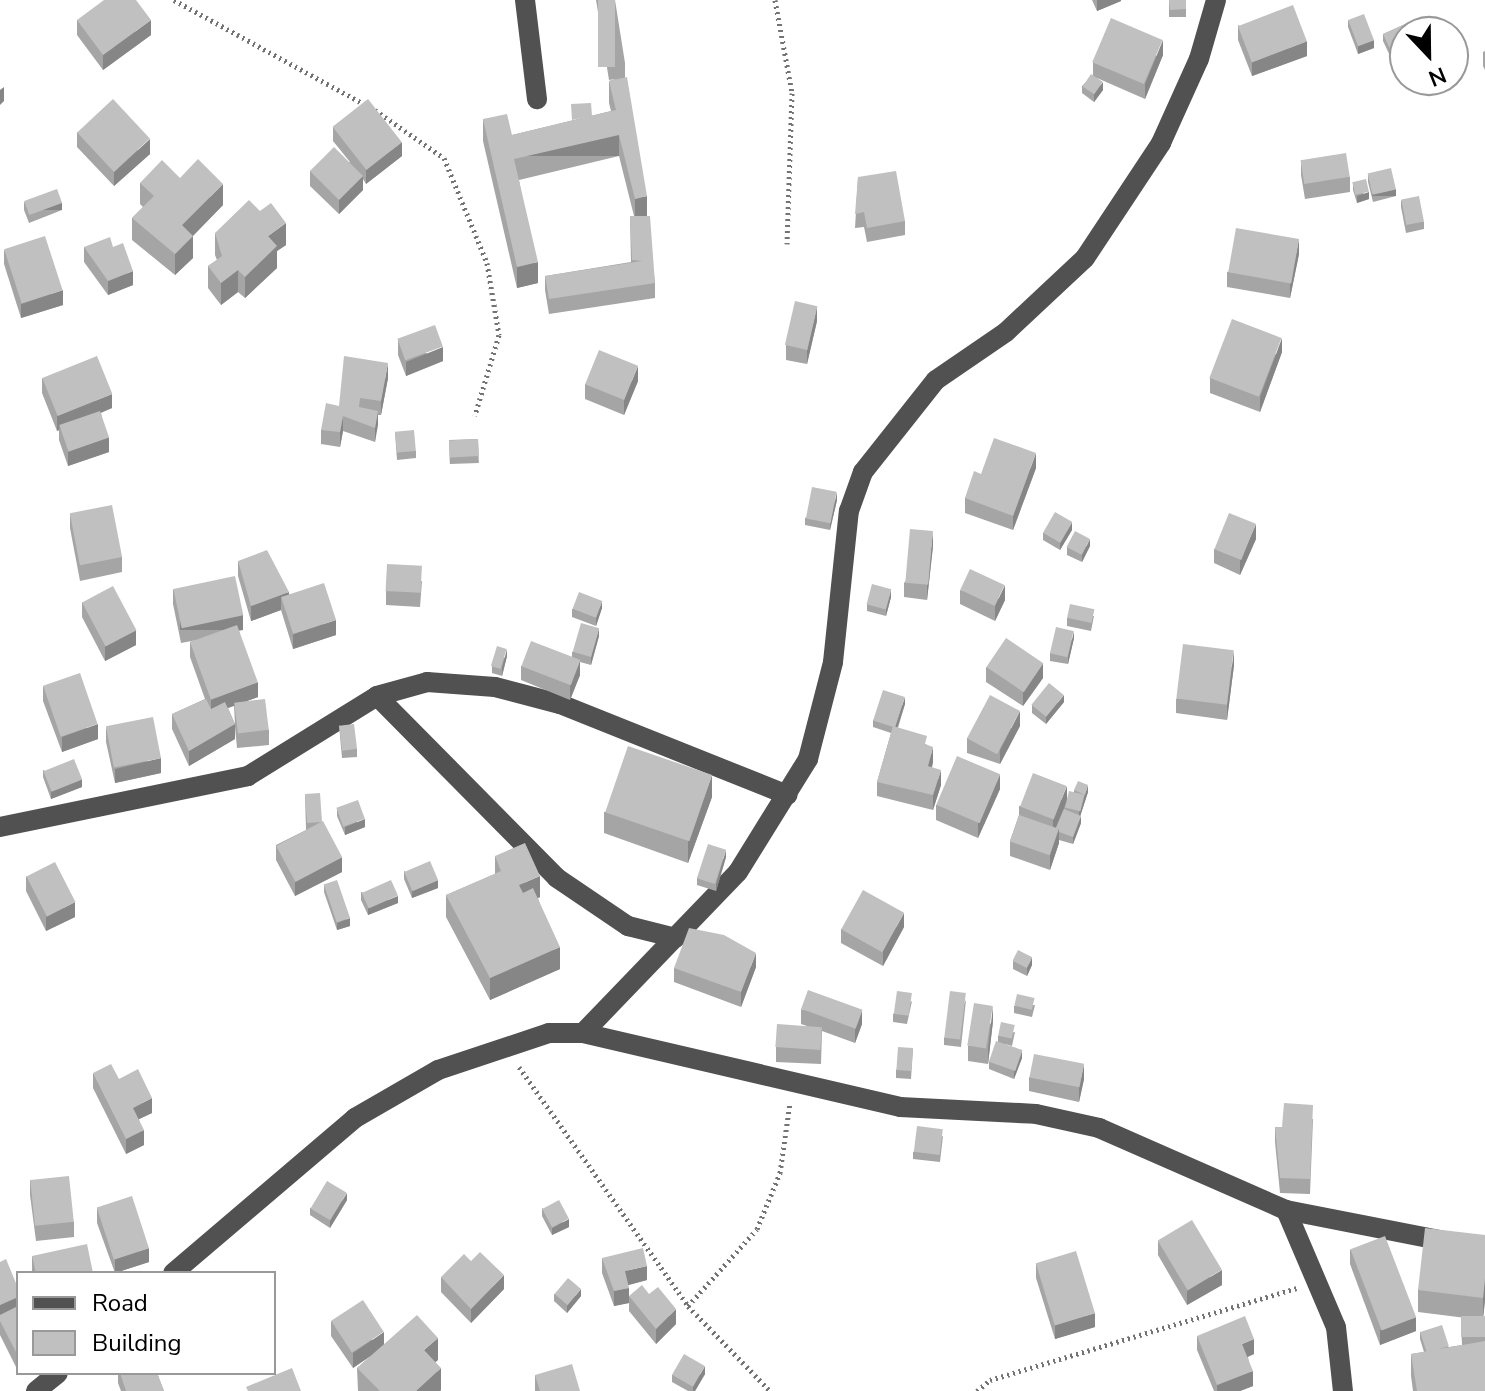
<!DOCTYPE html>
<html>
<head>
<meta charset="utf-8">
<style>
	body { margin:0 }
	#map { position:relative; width:1485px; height:1391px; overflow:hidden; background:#fff; font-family:"Nunito Sans",sans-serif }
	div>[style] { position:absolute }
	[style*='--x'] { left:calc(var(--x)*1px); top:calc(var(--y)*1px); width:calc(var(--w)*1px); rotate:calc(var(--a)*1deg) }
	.path>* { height:5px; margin-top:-2.5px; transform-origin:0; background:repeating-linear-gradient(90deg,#737373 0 2px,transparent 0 6px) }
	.minor>* { height:20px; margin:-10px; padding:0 10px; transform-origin:10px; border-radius:10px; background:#515151 }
	.wall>* { inset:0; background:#a5a5a5; transform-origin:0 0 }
	.shaded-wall>* { inset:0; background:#868686; transform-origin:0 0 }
	.building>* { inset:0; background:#c0c0c0; transform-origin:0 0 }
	span { translate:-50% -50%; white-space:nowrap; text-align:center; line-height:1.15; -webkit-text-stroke:7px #fff; paint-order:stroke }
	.legend { position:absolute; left:16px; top:1271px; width:260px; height:104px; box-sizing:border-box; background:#fff; border:2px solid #999; margin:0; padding:10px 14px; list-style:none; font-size:24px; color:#000 }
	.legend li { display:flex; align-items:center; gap:16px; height:40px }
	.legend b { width:40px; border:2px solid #999 }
	.north { position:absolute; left:1389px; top:16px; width:80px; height:80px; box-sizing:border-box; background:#fff; border:2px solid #999; border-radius:50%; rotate:158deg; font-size:22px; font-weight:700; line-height:32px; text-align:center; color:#000 }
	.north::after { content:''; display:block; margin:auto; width:28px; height:36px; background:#000; clip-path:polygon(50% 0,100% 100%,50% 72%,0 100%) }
</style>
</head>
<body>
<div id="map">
	<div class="path">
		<div style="--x:174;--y:0;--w:219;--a:28.7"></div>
		<div style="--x:775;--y:0;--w:95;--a:79.6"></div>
		<div style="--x:792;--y:93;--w:151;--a:91.9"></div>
		<div style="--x:375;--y:110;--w:84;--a:34.8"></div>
		<div style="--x:444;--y:158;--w:113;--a:67.7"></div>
		<div style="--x:487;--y:263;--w:73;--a:80.5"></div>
		<div style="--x:499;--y:335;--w:84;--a:106.7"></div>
		<div style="--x:519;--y:1067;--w:293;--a:54.7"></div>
		<div style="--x:688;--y:1306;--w:118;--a:46"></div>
		<div style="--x:688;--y:1306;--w:103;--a:-48.1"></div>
		<div style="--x:757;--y:1229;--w:61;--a:-67.7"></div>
		<div style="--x:780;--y:1173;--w:71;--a:-81.9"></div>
		<div style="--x:977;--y:1391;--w:17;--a:-40"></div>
		<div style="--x:990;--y:1380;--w:320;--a:-16.7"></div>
	</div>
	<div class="minor">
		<div style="--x:525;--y:0;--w:100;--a:83.1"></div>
		<div style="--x:377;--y:696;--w:256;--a:45.3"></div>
		<div style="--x:557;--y:878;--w:86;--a:34.1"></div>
		<div style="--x:628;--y:926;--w:49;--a:14"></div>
		<div style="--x:0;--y:827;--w:253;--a:-11.6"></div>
		<div style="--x:248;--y:776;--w:152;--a:-31.8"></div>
		<div style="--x:377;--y:696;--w:52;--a:-15.6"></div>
		<div style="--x:427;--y:682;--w:68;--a:4.2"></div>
		<div style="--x:495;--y:687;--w:67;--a:14.7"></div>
		<div style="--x:560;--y:704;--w:245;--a:21.8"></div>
		<div style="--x:583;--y:1033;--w:223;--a:-46.1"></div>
		<div style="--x:738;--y:872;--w:133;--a:-58.2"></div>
		<div style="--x:808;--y:759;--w:100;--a:-75.5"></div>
		<div style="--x:833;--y:662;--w:152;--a:-84"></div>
		<div style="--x:849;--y:511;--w:41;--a:-70.3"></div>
		<div style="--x:863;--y:472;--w:117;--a:-51.6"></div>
		<div style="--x:936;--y:380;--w:85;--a:-34.4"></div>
		<div style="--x:1006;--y:332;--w:108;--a:-43.1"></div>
		<div style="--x:1085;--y:258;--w:138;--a:-56.5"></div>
		<div style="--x:1161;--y:143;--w:92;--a:-65.7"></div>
		<div style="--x:1199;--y:59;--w:61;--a:-73.9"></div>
		<div style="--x:1286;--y:1210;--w:127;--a:66.9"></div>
		<div style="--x:1336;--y:1327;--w:64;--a:83.8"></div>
		<div style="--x:173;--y:1273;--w:239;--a:-40.4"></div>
		<div style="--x:355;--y:1118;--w:96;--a:-30"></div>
		<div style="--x:438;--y:1070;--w:117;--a:-18.4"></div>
		<div style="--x:549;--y:1033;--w:34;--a:0"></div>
		<div style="--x:583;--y:1033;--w:326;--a:13.1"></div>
		<div style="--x:900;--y:1107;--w:136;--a:2.9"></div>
		<div style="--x:1036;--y:1114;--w:65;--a:12.5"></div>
		<div style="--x:1099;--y:1128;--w:204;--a:23.7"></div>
		<div style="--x:1286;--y:1210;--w:203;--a:11.1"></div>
		<div style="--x:36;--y:1391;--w:28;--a:-39"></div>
	</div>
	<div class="wall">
		<div style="clip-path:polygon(596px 0,615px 0,625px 63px,625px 77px,647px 216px,655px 283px,655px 298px,549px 314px,545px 290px,545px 276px,631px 262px,630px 216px,634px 216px,619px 156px,519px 180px,538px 283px,517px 288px,483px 141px,483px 119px,512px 135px,611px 111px,609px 103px,609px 81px,616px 79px,609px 80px)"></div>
		<div style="clip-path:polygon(1092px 0,1121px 0,1121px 1px,1097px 11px)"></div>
		<div style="left:1169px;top:0;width:17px;height:17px"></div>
		<div style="clip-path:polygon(1421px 17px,1391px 58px,1383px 41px,1383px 34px)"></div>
		<div style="clip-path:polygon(77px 20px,151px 35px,103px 70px,77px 35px)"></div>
		<div style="clip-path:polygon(1348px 20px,1374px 48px,1358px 54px,1348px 27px)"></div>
		<div style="clip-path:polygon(1238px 25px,1307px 56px,1252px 76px,1238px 40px)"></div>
		<div style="clip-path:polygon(1485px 51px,1485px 70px,1483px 66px,1483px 52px)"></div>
		<div style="clip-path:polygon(1163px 55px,1145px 99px,1097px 78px,1103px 90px,1094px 102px,1082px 93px,1082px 86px,1093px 75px,1093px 62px)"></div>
		<div style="clip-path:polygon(333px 127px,402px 156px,366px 184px,363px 179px,363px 190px,339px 214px,310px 186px,310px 171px,350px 162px,333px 141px)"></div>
		<div style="clip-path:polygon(77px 132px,150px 154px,114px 186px,77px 147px)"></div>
		<div style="clip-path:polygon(1301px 160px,1350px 177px,1350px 192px,1305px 199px,1301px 175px)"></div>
		<div style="clip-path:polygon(1368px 174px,1396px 196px,1373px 202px,1368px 182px)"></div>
		<div style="clip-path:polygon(858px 177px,905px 221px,905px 235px,867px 242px,864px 227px,855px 228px)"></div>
		<div style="clip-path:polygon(180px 178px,223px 205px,193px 236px,193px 258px,175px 275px,132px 240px,132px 218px,143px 207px,140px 204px,140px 183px)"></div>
		<div style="clip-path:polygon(1353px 183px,1369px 199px,1357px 203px,1353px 190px)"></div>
		<div style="clip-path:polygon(1401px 200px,1424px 222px,1424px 229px,1406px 233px,1401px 207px)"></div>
		<div style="clip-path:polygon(24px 202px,62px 210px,29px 223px,24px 210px)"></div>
		<div style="clip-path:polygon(215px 233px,286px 245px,277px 251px,277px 268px,245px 298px,238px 292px,221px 305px,208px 288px,208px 266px,217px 260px,215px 255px)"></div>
		<div style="clip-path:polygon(84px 247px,113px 247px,133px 285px,108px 295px,84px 262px)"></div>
		<div style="clip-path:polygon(4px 250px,63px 305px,21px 318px,4px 264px)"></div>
		<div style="clip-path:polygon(1299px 254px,1290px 298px,1227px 287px,1227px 272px)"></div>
		<div style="clip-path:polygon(817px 321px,807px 364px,786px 360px,786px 345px)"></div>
		<div style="clip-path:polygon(398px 340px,443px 361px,406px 376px,398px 355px)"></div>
		<div style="clip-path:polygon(1282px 352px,1260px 412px,1210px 393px,1210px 378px)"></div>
		<div style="clip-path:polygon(42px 378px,112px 408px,101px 413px,109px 452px,68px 466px,59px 440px,59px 430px,57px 431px,42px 393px)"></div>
		<div style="clip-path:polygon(388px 378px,381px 415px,378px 415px,375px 442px,343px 431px,340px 447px,321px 444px,321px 430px,339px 406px)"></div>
		<div style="clip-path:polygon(638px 381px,624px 415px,585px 399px,585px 384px)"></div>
		<div style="clip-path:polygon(395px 432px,416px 451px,416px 458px,397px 460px)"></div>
		<div style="left:478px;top:439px;width:24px;height:29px;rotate:88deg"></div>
		<div style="clip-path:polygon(1036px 468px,1013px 530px,965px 513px,965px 498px,981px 474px)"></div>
		<div style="clip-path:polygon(837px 500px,830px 530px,805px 525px,805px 518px)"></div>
		<div style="clip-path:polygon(70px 514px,122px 557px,122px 572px,80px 581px,70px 528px)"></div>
		<div style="clip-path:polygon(1072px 530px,1060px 550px,1043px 540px,1043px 533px)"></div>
		<div style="clip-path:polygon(1256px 539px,1240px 575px,1214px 563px,1214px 549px)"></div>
		<div style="clip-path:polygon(933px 546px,927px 600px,904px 597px,904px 583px)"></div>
		<div style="clip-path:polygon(1090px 546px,1082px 562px,1067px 555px,1067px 547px)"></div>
		<div style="clip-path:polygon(238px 561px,289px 594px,336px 635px,293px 649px,281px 610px,251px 621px,238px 576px)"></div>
		<div style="clip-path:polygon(422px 581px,420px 607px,386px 605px,386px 591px)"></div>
		<div style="clip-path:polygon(evenodd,173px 589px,243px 630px,239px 631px,258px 697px,247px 701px,269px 730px,269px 745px,237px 748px,235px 727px,235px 739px,189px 766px,172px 729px,172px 714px,205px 699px,190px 657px,190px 642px,197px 640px,181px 643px,173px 604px,173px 589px,234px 706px,235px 724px,228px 708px,234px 706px)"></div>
		<div style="clip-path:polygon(960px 590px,1005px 600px,995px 621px,960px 604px)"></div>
		<div style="clip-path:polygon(891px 597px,886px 616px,867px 611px,867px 604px)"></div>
		<div style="clip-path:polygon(82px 602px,136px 645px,105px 661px,82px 617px)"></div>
		<div style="clip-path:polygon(602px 608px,596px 626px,572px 617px,572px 609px)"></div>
		<div style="clip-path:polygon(1094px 616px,1091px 631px,1067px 626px,1067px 618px)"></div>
		<div style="clip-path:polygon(599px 636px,591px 665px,580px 662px,580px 675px,570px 700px,521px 680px,521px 666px,572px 657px,572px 652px)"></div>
		<div style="clip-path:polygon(1074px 638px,1068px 664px,1050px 661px,1050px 653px)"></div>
		<div style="clip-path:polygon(507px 656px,502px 676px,492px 673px,492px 666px)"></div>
		<div style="clip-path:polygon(1234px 665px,1227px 720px,1176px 713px,1176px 699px)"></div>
		<div style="clip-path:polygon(986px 667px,1043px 678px,1023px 706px,986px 682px)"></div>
		<div style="clip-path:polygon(43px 686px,98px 739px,62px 752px,43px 701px)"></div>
		<div style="clip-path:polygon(1064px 702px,1046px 724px,1032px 713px,1032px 705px)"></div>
		<div style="clip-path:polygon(905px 704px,898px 728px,927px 745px,933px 762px,932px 768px,941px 785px,933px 810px,877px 796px,877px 782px,891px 733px,873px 727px,873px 720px)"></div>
		<div style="clip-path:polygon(339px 725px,357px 749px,357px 757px,342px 758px)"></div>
		<div style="clip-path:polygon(1020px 726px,1000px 764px,967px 753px,967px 738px)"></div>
		<div style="clip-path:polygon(106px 728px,161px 773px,115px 783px,106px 742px)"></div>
		<div style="clip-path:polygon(43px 770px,82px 787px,51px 799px,43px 777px)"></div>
		<div style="clip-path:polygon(1000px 789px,978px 838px,936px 820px,936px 805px)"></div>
		<div style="clip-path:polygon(1074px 790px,1088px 792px,1080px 816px,1081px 823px,1073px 844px,1059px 840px,1059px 843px,1050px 870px,1010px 856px,1010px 841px,1019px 815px,1019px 806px,1067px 799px,1074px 792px)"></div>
		<div style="clip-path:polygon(305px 794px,322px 822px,342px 872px,295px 896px,276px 860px,276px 845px,306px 830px)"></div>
		<div style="clip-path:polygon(712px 797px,688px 863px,604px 833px,604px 812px)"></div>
		<div style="clip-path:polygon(337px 809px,365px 827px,345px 835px,337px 816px)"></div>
		<div style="clip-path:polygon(495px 856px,540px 897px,538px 898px,560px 969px,490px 1000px,446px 917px,446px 895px,495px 874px)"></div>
		<div style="clip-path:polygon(726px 857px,716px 891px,697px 885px,697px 878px)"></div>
		<div style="clip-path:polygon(404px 871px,438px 888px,412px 898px,404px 879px)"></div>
		<div style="clip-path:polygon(26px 876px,75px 917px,46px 931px,26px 891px)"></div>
		<div style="clip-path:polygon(324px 884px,350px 926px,337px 930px,324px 892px)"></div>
		<div style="clip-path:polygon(361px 892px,398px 903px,368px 915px,361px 900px)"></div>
		<div style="clip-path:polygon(904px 927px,883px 966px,841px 943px,841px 929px)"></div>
		<div style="clip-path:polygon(1013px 961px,1032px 965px,1027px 976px,1013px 969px)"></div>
		<div style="clip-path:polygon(756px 967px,741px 1007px,674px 982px,674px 968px)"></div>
		<div style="clip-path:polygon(966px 1000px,961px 1047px,944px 1045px,944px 1038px)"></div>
		<div style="clip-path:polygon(912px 1001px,907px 1024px,893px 1022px,893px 1014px)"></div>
		<div style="clip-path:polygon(1035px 1005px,1032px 1017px,1014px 1013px,1014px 1006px)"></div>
		<div style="clip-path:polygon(801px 1009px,862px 1024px,855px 1043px,822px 1031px,821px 1064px,776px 1062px,776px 1047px,807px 1026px,801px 1024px)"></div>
		<div style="clip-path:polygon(993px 1021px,988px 1064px,968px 1061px,968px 1046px)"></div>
		<div style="clip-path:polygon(1015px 1032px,1012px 1046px,1005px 1044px,1022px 1058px,1014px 1079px,989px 1069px,989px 1062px,998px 1042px,998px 1036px)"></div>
		<div style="clip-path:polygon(913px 1048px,911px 1079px,896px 1078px,896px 1070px)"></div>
		<div style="clip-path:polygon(93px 1073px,119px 1079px,152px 1113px,139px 1119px,144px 1145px,126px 1154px,93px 1088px)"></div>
		<div style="clip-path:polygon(1029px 1077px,1084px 1079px,1079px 1102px,1029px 1091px)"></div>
		<div style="clip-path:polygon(1313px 1119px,1310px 1194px,1280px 1193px,1275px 1142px,1275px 1127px,1282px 1127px)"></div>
		<div style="clip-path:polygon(943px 1136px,940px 1162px,913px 1159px,913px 1152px)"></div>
		<div style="clip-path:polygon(30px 1180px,74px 1222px,74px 1237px,36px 1241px,30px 1195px)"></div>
		<div style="clip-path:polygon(347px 1200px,330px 1228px,310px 1215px,310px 1208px)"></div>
		<div style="clip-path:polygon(97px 1208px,149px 1262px,115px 1273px,97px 1223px)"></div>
		<div style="clip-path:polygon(542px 1208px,569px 1227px,552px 1235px,542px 1216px)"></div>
		<div style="clip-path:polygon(1485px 1235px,1485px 1300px,1483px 1316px,1485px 1316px,1485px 1391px,1413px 1391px,1411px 1376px,1411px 1354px,1424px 1352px,1420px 1339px,1420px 1332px,1449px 1347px,1462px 1345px,1461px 1318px,1466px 1318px,1418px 1312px,1418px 1290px)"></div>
		<div style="clip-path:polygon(1158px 1241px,1222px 1285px,1187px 1305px,1158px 1255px)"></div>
		<div style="clip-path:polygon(1350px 1249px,1416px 1331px,1380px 1345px,1350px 1264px)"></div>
		<div style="clip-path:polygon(32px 1256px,93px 1273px,32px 1273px)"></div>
		<div style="clip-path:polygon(602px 1258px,647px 1280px,628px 1285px,629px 1296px,649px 1294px,676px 1324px,656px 1344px,629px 1311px,629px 1303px,614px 1306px,602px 1273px)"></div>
		<div style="clip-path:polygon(0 1262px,18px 1288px,18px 1366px,16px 1367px,0 1335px)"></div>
		<div style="clip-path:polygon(1036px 1263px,1095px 1327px,1055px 1339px,1036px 1278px)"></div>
		<div style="clip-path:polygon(441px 1277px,504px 1289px,471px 1323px,441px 1292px)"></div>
		<div style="clip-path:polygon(554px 1294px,581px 1296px,567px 1313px,554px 1301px)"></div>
		<div style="clip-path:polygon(331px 1321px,384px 1345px,438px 1360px,435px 1362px,441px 1390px,440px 1391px,358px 1391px,357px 1368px,373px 1354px,353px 1368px,331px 1336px)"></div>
		<div style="clip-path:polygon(1197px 1336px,1254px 1354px,1248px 1357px,1253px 1386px,1240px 1391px,1214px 1391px,1197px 1350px)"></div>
		<div style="clip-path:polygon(118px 1373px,157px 1373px,164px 1391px,121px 1391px,118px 1383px)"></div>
		<div style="clip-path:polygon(705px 1374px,695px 1391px,688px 1391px,672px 1382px,672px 1375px)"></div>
		<div style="clip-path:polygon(535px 1375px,580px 1391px,535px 1391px)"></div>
	</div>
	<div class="shaded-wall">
		<div style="clip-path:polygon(1097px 0,1121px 0,1121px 1px,1097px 11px)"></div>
		<div style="clip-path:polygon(151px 20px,151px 35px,103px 70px,103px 55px)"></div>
		<div style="clip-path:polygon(1163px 40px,1163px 55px,1145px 99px,1145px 84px)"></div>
		<div style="clip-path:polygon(1374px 40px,1374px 48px,1358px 54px,1358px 46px)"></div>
		<div style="clip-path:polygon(1307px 41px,1307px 56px,1252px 76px,1252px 62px)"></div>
		<div style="clip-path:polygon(1405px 45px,1405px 52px,1391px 58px,1391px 51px)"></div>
		<div style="clip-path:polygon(1103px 82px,1103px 90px,1094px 102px,1094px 94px)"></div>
		<div style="clip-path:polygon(4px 87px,4px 101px,0 105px,0 90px)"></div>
		<div style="left:619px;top:135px;width:21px;height:108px;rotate:90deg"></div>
		<div style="clip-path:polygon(150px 139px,150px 154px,114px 186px,114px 172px)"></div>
		<div style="clip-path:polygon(402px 142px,402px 156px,366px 184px,366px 169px)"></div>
		<div style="clip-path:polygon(363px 176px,363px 190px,339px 214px,339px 200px)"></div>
		<div style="clip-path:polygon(223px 184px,223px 205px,182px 247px,182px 225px)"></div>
		<div style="left:1396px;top:189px;width:7px;height:24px;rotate:90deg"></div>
		<div style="clip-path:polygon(1369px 192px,1369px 199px,1357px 203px,1357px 196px)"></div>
		<div style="clip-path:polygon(647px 196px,647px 218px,635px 221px,635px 199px)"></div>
		<div style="left:62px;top:203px;width:7px;height:35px;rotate:90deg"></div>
		<div style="clip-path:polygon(286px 223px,286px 245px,277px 251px,277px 268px,245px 298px,245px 277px,268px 236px)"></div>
		<div style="clip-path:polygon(193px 236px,193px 258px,175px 275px,175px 254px)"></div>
		<div style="clip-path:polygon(1299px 239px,1299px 254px,1290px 298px,1290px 284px)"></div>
		<div style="clip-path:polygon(538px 262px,538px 283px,517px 288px,517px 267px)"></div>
		<div style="clip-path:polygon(238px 270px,238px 292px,221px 305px,221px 283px)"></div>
		<div style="clip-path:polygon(133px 271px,133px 285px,108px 295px,108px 281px)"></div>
		<div style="clip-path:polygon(63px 290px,63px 305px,21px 318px,21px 304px)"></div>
		<div style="clip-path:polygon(817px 306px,817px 321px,807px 364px,807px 350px)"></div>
		<div style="clip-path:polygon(1282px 338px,1282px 352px,1260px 412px,1260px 397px)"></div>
		<div style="clip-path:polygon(443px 347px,443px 361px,406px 376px,406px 362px)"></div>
		<div style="clip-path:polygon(388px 363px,388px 378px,381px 415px,381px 401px)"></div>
		<div style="clip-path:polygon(638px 366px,638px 381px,624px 415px,624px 400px)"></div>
		<div style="clip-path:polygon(112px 394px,112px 408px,60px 429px,59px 425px,59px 430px,57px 431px,57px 416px)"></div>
		<div style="clip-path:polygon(378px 411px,378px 425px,375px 442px,375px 428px)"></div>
		<div style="clip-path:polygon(343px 416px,343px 431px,340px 447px,340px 432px)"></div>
		<div style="clip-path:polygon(109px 437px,109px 452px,68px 466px,68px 452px)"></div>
		<div style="clip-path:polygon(1036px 453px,1036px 468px,1013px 530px,1013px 516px)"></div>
		<div style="clip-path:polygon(837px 492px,837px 500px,830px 530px,830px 523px)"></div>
		<div style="clip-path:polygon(1072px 522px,1072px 530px,1060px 550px,1060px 543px)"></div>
		<div style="clip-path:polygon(1256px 524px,1256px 539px,1240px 575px,1240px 560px)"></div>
		<div style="clip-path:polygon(933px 531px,933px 546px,927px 600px,927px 585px)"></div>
		<div style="clip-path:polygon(1090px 539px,1090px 546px,1082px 562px,1082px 555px)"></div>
		<div style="clip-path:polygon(1005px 585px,1005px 600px,995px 621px,995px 606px)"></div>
		<div style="clip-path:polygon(891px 589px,891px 597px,886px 616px,886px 609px)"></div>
		<div style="clip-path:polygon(289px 592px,289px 606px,281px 597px,281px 610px,251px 621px,251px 606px)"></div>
		<div style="clip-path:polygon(602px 601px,602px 608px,596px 626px,596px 618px)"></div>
		<div style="left:243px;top:615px;width:15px;height:63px;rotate:90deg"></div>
		<div style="clip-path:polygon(336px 620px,336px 635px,293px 649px,293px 634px)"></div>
		<div style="clip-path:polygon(599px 628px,599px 636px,591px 665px,591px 658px)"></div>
		<div style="clip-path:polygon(136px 630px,136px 645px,105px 661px,105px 646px)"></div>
		<div style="clip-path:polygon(1074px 631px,1074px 638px,1068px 664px,1068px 657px)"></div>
		<div style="clip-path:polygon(507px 649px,507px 656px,502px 676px,502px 668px)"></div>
		<div style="clip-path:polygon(1234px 650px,1234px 665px,1227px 720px,1227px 705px)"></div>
		<div style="clip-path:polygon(580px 660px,580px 675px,570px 700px,570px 685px)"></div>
		<div style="clip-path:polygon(1043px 663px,1043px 678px,1023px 706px,1023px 692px)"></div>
		<div style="clip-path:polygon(258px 682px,258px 697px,211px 714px,211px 700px)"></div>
		<div style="clip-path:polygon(1064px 695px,1064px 702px,1046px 724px,1046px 717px)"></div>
		<div style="clip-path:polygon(905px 697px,905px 704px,895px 734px,895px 727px)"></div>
		<div style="clip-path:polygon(1020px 711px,1020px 726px,1000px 764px,1000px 750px)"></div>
		<div style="clip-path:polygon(98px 724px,98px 739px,62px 752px,62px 737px)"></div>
		<div style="clip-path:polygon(235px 724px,235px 739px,189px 766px,189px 751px)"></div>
		<div style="clip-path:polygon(933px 747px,933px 762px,928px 781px,928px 766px)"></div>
		<div style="clip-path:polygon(161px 758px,161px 773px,115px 783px,115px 769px)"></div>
		<div style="clip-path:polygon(941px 770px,941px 785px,933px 810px,933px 795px)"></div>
		<div style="clip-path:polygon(1000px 774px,1000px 789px,978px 838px,978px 823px)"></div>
		<div style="clip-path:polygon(712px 775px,712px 797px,688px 863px,688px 841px)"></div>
		<div style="clip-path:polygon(82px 779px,82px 787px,51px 799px,51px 791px)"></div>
		<div style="clip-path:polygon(1088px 785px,1088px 792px,1079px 820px,1079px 812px)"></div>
		<div style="clip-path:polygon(1067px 786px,1067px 801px,1053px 834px,1053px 820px)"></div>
		<div style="clip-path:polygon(1081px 816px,1081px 823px,1073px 844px,1073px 837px)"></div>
		<div style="clip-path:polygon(365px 819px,365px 827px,345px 835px,345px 827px)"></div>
		<div style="clip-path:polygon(1059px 829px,1059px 843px,1050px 870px,1050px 855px)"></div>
		<div style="clip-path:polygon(726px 850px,726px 857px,716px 891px,716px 884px)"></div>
		<div style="clip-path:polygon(342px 857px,342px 872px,295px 896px,295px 881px)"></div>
		<div style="clip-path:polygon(540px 876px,540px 897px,519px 907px,519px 885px)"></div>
		<div style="clip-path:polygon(438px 880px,438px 888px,412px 898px,412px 890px)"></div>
		<div style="clip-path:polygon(398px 896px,398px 903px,368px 915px,368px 908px)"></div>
		<div style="clip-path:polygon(75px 902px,75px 917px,46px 931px,46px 917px)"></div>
		<div style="clip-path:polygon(904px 913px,904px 927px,883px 966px,883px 951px)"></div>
		<div style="clip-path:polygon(350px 918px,350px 926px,337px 930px,337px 923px)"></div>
		<div style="clip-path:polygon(560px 947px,560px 969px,490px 1000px,490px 978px)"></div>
		<div style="clip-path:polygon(756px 953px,756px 967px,741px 1007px,741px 992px)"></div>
		<div style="clip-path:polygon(1032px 957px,1032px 965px,1027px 976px,1027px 968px)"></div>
		<div style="clip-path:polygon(993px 1006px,993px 1021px,988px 1064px,988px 1049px)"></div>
		<div style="clip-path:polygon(862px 1010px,862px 1024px,855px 1043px,855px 1029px)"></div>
		<div style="clip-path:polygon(1022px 1050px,1022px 1058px,1014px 1079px,1014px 1071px)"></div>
		<div style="clip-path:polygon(1084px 1064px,1084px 1079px,1079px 1102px,1079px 1087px)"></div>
		<div style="clip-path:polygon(152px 1098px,152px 1113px,133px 1122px,133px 1108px)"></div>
		<div style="clip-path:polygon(144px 1130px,144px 1145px,126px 1154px,126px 1139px)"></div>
		<div style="clip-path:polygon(347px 1193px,347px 1200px,330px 1228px,330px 1220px)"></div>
		<div style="clip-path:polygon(569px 1219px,569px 1227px,552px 1235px,552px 1228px)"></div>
		<div style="clip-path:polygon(149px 1248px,149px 1262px,115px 1273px,115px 1259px)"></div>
		<div style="clip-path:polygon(647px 1266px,647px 1280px,625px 1286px,625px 1271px)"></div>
		<div style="clip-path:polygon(1222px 1270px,1222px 1285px,1187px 1305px,1187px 1291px)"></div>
		<div style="clip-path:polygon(504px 1275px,504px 1289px,471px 1323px,471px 1309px)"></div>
		<div style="clip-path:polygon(1485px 1278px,1485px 1300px,1483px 1320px,1483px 1298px)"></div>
		<div style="clip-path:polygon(629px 1288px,629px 1303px,614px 1306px,614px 1291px)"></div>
		<div style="clip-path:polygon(581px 1289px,581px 1296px,567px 1313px,567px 1306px)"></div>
		<div style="clip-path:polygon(18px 1297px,18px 1312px,0 1320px,0 1305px)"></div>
		<div style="clip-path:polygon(676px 1309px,676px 1324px,656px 1344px,656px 1329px)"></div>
		<div style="clip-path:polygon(1095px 1313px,1095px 1327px,1055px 1339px,1055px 1325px)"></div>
		<div style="clip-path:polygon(1416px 1317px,1416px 1331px,1380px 1345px,1380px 1330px)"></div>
		<div style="clip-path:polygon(384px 1332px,384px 1347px,353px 1368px,353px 1353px)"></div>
		<div style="clip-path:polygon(438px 1338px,438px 1360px,424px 1372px,424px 1350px)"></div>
		<div style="clip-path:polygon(1254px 1339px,1254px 1354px,1242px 1359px,1242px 1344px)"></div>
		<div style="left:18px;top:1351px;width:15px;height:2px;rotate:90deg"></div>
		<div style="clip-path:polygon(705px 1366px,705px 1374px,695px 1391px,693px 1391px,693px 1387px)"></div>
		<div style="clip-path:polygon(441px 1368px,441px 1390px,440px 1391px,416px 1391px)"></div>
		<div style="clip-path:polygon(1253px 1371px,1253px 1386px,1240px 1391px,1217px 1391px,1217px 1385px)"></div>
	</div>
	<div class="building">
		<div style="clip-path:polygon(104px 0,136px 0,151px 20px,103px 55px,77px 20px)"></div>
		<div style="left:598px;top:0;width:17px;height:67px"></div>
		<div style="clip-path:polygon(1169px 0,1186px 0,1186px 9px,1170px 10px)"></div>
		<div style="left:1293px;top:5px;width:39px;height:59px;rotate:69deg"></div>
		<div style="left:1364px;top:14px;width:28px;height:17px;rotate:69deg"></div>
		<div style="clip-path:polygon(1421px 17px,1428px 32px,1405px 32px,1405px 45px,1391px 51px,1383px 34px)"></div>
		<div style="left:1111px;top:18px;width:56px;height:48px;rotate:23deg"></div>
		<div style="left:1091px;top:74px;width:14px;height:15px;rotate:34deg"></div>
		<div style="clip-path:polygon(627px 77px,647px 196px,635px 199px,619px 135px,514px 159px,538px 262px,517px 267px,483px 119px,507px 114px,512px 135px,616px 110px,609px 81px)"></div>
		<div style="left:113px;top:99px;width:54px;height:49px;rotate:47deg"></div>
		<div style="left:368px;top:99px;width:55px;height:45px;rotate:52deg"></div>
		<div style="clip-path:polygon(591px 103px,592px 116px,572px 120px,571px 104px)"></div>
		<div style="left:334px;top:147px;width:41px;height:34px;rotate:45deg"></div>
		<div style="left:1346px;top:153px;width:24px;height:46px;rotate:81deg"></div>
		<div style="clip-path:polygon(198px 159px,223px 184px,182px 225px,193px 236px,175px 254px,132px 218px,154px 196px,140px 183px,162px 160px,180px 178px)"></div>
		<div style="left:1391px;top:168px;width:22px;height:24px;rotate:77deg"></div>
		<div style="clip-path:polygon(896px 171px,905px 221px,867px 228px,864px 212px,855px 214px,858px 177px)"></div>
		<div style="left:1366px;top:179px;width:13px;height:14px;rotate:77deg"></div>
		<div style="left:57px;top:189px;width:15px;height:35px;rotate:70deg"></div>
		<div style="left:1419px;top:196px;width:26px;height:18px;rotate:79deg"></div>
		<div style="clip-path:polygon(249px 200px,260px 211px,271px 203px,286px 223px,268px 236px,277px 246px,245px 277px,238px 270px,221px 283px,208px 266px,222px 256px,215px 233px)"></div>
		<div style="clip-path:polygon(630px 216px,650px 216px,655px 283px,549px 299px,545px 276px,642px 261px,632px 260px)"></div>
		<div style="left:1236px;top:228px;width:64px;height:45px;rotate:10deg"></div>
		<div style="left:45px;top:236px;width:57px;height:43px;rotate:72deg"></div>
		<div style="clip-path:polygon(110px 237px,113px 247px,123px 243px,133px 271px,108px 281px,84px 247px)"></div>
		<div style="left:795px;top:301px;width:23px;height:45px;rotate:13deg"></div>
		<div style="left:1232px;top:319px;width:53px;height:63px;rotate:21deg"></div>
		<div style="left:435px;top:325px;width:23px;height:40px;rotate:70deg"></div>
		<div style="left:599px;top:350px;width:42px;height:37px;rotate:22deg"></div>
		<div style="left:97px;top:356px;width:41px;height:59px;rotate:68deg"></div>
		<div style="clip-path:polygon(344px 356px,388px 363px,381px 401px,360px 398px,359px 407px,378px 411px,375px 428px,343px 416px,340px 432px,321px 430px,326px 403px,339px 406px)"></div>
		<div style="left:100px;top:411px;width:28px;height:43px;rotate:71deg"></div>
		<div style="left:414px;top:430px;width:21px;height:19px;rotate:85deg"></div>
		<div style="clip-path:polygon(994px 438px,1036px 453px,1013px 516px,965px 498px,974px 471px,981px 474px)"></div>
		<div style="left:478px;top:439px;width:17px;height:29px;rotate:87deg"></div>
		<div style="left:812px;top:487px;width:25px;height:32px;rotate:11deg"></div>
		<div style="left:112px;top:505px;width:53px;height:43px;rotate:79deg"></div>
		<div style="left:1055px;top:512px;width:20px;height:24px;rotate:30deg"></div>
		<div style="left:1229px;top:513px;width:29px;height:39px;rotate:22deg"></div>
		<div style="left:910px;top:529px;width:23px;height:54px;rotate:5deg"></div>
		<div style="left:1075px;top:531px;width:17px;height:18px;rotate:28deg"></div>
		<div style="clip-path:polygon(267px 550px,289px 592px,251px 606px,238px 561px)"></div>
		<div style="left:387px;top:564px;width:35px;height:27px;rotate:3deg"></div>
		<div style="left:970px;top:569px;width:38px;height:23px;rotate:25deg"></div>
		<div style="left:235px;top:576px;width:40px;height:63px;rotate:78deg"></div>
		<div style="left:324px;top:583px;width:39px;height:45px;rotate:72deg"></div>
		<div style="left:872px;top:584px;width:20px;height:21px;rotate:15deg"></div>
		<div style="left:113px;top:586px;width:50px;height:35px;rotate:62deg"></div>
		<div style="left:579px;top:592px;width:25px;height:18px;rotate:21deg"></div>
		<div style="left:1070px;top:604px;width:25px;height:14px;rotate:12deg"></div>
		<div style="left:581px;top:623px;width:19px;height:30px;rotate:16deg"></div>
		<div style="left:237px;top:625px;width:61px;height:50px;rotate:70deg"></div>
		<div style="left:1056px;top:627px;width:18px;height:27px;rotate:13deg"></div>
		<div style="left:1006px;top:638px;width:45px;height:35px;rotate:34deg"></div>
		<div style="left:531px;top:641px;width:53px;height:27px;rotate:21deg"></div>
		<div style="left:1183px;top:644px;width:51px;height:55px;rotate:7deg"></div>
		<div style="left:497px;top:646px;width:10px;height:21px;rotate:17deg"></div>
		<div style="left:80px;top:673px;width:54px;height:39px;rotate:71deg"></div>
		<div style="left:1049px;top:683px;width:19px;height:28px;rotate:39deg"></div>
		<div style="left:883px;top:690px;width:23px;height:32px;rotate:18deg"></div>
		<div style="left:990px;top:695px;width:34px;height:49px;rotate:28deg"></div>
		<div style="clip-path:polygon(206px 699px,211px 709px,225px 702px,235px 724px,189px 751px,172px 714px)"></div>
		<div style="left:265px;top:699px;width:31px;height:31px;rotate:83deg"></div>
		<div style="left:153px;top:717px;width:42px;height:48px;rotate:79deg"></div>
		<div style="left:354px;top:724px;width:25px;height:15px;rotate:83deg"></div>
		<div style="clip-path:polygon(893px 726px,927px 736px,925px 744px,933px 747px,928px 766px,941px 770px,933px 795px,877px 782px)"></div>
		<div style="left:628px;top:746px;width:89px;height:70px;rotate:19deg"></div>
		<div style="left:957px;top:756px;width:47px;height:53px;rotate:23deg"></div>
		<div style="left:74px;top:759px;width:22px;height:33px;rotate:68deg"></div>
		<div style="left:1033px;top:773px;width:36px;height:36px;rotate:21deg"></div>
		<div style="clip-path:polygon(1078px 781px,1088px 785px,1085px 795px,1074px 790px)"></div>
		<div style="left:1069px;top:791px;width:16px;height:17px;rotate:14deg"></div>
		<div style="left:320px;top:793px;width:29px;height:15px;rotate:86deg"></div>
		<div style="left:358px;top:800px;width:20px;height:23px;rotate:70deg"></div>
		<div style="clip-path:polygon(1064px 809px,1081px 816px,1073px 837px,1059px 832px,1059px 829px,1056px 828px)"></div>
		<div style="left:1019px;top:815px;width:42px;height:28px;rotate:19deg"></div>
		<div style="left:323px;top:821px;width:41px;height:53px;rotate:62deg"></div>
		<div style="clip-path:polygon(525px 843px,540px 876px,519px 885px,523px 893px,533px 888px,560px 947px,490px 978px,446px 895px,501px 871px,495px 856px)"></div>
		<div style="left:708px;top:844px;width:19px;height:36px;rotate:18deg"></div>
		<div style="left:430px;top:861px;width:21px;height:28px;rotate:67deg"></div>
		<div style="left:55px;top:862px;width:45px;height:32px;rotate:63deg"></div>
		<div style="left:337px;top:880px;width:40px;height:14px;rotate:71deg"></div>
		<div style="left:391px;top:880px;width:17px;height:32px;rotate:66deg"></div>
		<div style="left:863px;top:890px;width:47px;height:45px;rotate:29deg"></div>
		<div style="clip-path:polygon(689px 928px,724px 935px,756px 953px,741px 992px,674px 968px)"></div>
		<div style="left:1018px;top:950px;width:16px;height:12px;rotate:27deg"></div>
		<div style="left:808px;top:990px;width:58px;height:20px;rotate:20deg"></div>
		<div style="left:897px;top:991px;width:15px;height:23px;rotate:8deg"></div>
		<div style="left:950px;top:991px;width:16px;height:47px;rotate:7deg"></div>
		<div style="left:1017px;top:994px;width:18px;height:12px;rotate:13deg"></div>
		<div style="left:974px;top:1003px;width:19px;height:43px;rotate:9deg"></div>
		<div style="left:1001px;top:1022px;width:14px;height:14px;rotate:12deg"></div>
		<div style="left:777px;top:1024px;width:45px;height:23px;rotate:4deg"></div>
		<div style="left:996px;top:1041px;width:28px;height:22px;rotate:19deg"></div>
		<div style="left:898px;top:1047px;width:15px;height:23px;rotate:4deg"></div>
		<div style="left:1034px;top:1054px;width:51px;height:24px;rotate:11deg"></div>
		<div style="clip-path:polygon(111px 1064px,119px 1079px,138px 1069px,152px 1098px,133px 1108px,144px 1130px,126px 1139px,93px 1073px)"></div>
		<div style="clip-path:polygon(1284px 1103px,1313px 1105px,1310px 1179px,1280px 1178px,1275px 1127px,1282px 1127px)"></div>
		<div style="left:917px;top:1126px;width:26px;height:26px;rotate:7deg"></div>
		<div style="left:69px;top:1176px;width:46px;height:39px;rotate:84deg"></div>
		<div style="left:327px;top:1181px;width:23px;height:32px;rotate:31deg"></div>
		<div style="left:132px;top:1196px;width:55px;height:37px;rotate:72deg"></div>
		<div style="left:559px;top:1200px;width:21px;height:19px;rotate:62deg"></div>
		<div style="left:1192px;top:1220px;width:58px;height:40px;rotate:59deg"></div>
		<div style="clip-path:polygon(1425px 1228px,1485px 1235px,1485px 1278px,1483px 1298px,1418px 1290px)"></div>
		<div style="left:1385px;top:1236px;width:87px;height:37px;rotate:69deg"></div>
		<div style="clip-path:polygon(87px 1244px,93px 1273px,36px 1273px,32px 1256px)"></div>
		<div style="clip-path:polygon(643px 1248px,647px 1266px,625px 1271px,629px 1288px,614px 1291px,602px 1258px)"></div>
		<div style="left:1076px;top:1251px;width:65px;height:42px;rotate:73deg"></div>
		<div style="clip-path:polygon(480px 1252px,504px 1275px,471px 1309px,441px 1277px,464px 1254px,471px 1261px)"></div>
		<div style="clip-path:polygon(6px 1259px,18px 1288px,18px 1297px,0 1305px,0 1262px)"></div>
		<div style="left:568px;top:1278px;width:17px;height:21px;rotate:40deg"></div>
		<div style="clip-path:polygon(642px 1285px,649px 1294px,658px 1287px,676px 1309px,656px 1329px,629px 1296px)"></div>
		<div style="left:363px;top:1300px;width:38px;height:38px;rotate:57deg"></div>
		<div style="clip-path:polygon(18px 1306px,18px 1351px,16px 1352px,0 1321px,0 1315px)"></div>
		<div style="clip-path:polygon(417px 1315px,438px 1338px,424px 1350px,441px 1368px,416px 1391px,380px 1391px,357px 1368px)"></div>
		<div style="clip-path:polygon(1245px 1316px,1254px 1339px,1242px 1344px,1253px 1371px,1217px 1385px,1197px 1336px)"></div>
		<div style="left:1485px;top:1316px;width:21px;height:24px;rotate:90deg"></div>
		<div style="left:1442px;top:1325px;width:22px;height:23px;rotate:72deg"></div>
		<div style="clip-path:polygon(1485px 1341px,1485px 1391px,1417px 1391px,1411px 1354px)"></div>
		<div style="left:684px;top:1354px;width:24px;height:24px;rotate:30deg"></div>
		<div style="clip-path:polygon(572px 1364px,580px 1391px,540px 1391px,535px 1375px)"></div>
		<div style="clip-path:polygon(292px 1368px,301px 1391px,248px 1391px,246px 1387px)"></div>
		<div style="clip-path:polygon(120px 1373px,157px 1373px,164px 1391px,126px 1391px)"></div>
	</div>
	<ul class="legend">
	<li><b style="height:10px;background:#515151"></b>Road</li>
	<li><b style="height:22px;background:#c0c0c0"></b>Building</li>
	</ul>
	<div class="north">N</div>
</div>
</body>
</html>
